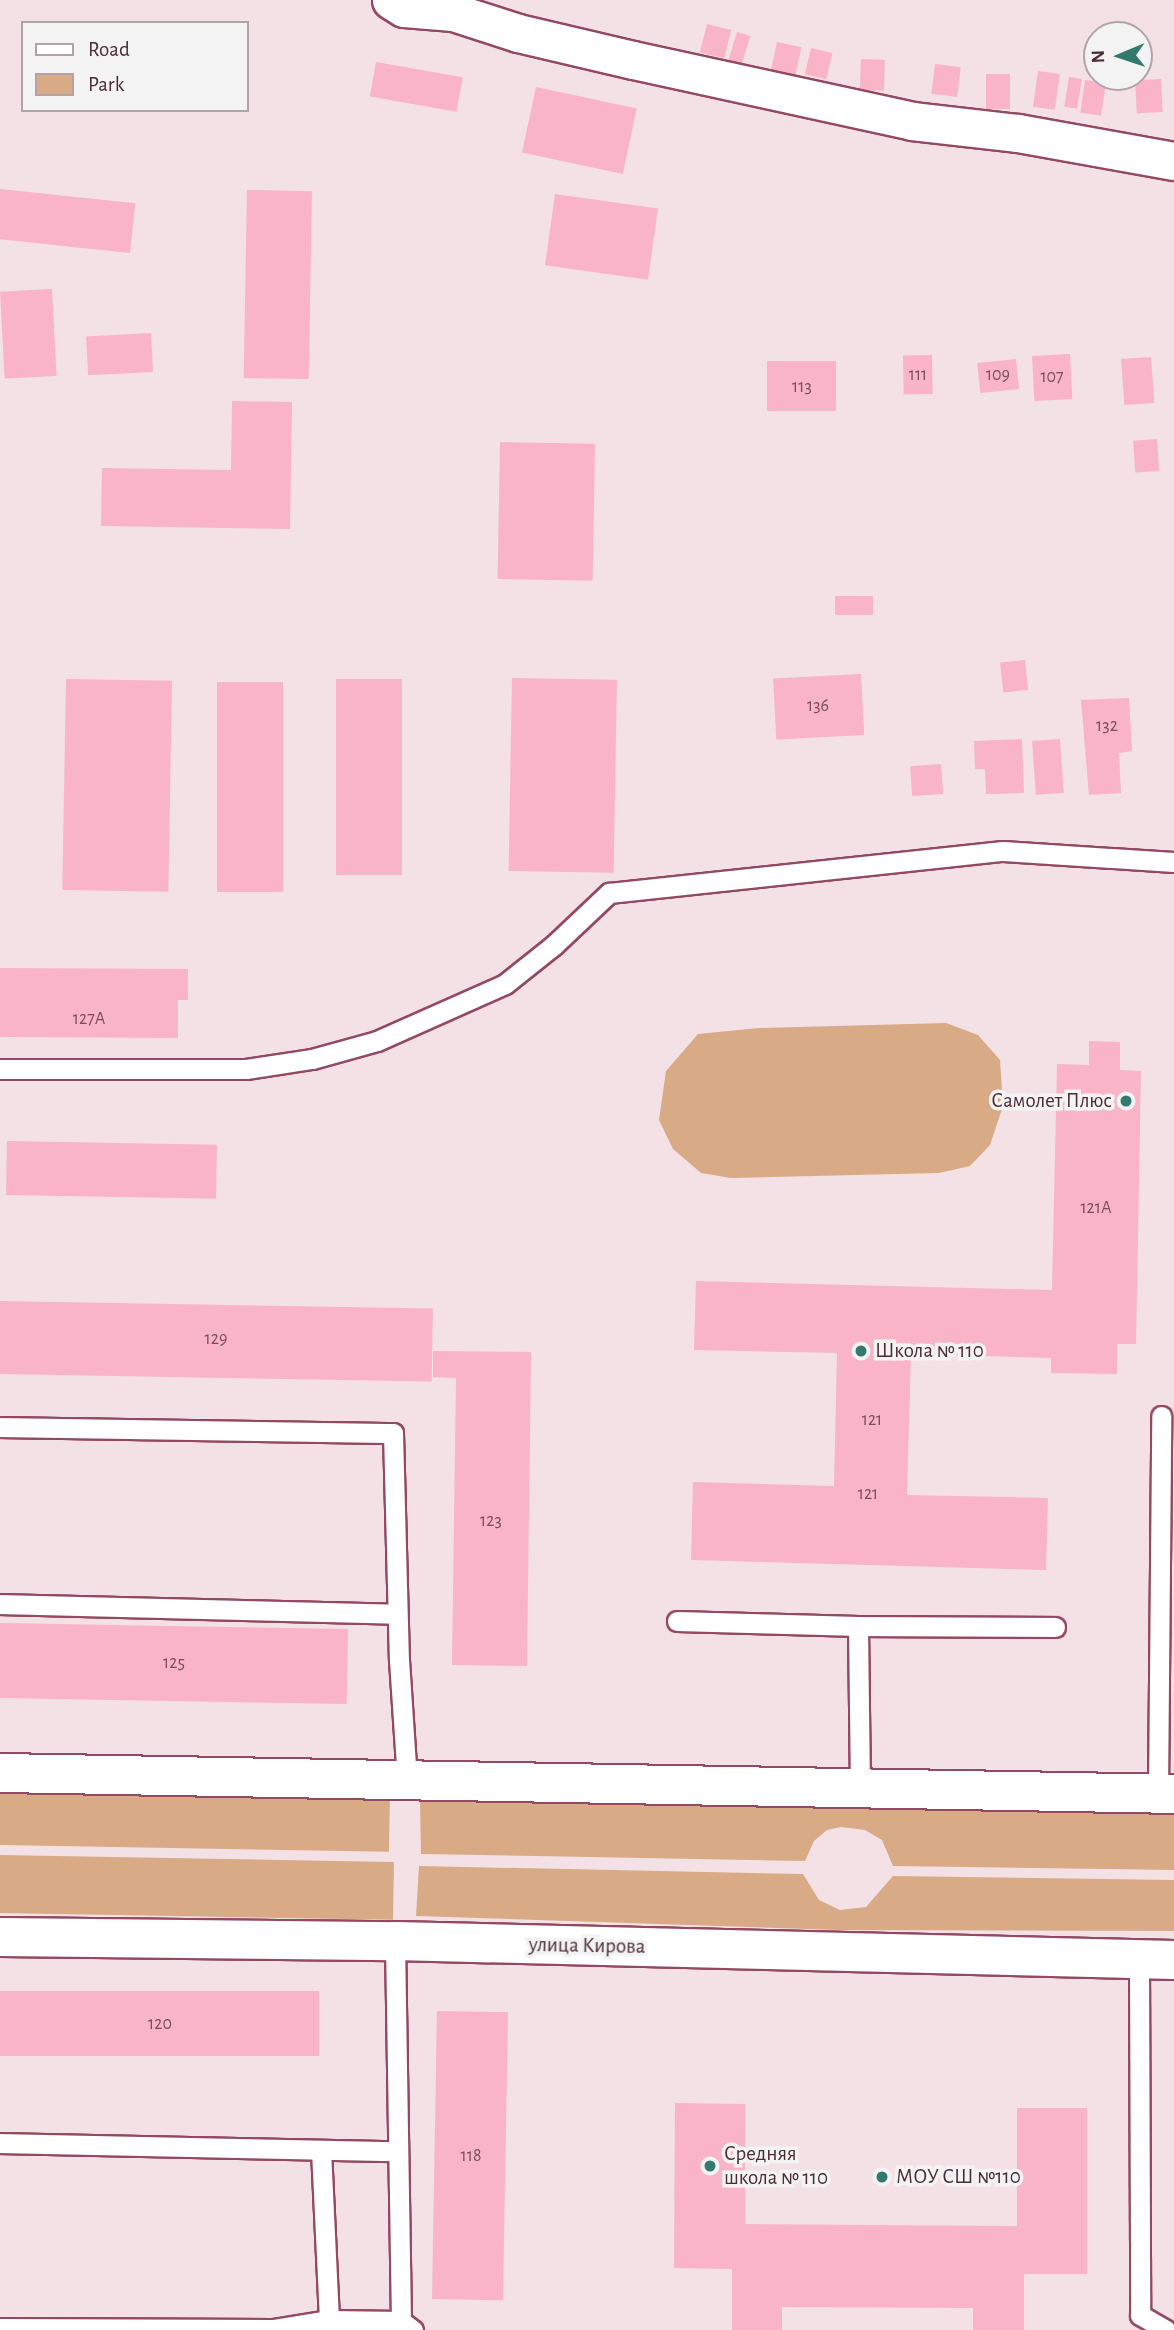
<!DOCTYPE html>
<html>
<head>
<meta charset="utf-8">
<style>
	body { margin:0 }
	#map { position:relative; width:1174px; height:2330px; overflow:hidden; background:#f3e1e5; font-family:"Alegreya Sans",sans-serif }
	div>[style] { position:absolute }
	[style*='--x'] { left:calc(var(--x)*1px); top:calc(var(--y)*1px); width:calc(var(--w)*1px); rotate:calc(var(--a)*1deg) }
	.green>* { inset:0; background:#d8ab86; transform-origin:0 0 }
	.building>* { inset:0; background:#f9b4c7; transform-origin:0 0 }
	.roads { filter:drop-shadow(2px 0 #944962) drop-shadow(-2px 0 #944962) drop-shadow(0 2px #944962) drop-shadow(0 -2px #944962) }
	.lane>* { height:19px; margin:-9.5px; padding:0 9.5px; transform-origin:9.5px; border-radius:9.5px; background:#fff }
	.street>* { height:37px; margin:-18.5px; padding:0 18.5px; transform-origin:18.5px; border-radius:18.5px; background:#fff }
	.secondary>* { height:38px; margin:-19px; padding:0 19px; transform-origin:19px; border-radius:19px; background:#fff }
	.dots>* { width:19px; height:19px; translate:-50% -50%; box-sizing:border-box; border:4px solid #f3f3f3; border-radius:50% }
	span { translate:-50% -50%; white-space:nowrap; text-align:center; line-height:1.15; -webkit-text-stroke:7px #f3f3f3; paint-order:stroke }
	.number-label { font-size:18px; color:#784e5a }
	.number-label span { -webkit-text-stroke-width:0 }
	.poi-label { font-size:21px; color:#4d2c36 }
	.right { translate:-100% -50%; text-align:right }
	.left { translate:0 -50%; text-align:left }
	.street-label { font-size:21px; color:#4d2c36 }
	.legend { position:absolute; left:21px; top:21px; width:228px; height:91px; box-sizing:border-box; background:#f3f3f3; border:2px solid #b1a3a7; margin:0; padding:9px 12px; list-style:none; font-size:21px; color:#4d2c36 }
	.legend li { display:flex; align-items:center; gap:14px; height:35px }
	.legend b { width:35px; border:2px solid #b1a3a7 }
	.north { position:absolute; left:1083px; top:21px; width:70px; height:70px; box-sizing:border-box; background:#f3f3f3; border:2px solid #b1a3a7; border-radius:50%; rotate:268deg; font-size:19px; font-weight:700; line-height:28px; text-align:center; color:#4d2c36 }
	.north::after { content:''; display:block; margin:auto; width:24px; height:32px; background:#34796d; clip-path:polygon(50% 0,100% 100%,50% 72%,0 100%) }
</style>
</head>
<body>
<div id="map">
	<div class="green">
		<div style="clip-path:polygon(946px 1023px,978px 1035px,1000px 1060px,1003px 1106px,990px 1145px,970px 1166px,939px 1173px,731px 1178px,701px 1173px,673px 1149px,659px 1120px,666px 1071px,698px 1034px,759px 1028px)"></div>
		<div style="left:0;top:1789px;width:390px;height:56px;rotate:1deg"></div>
		<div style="clip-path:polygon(420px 1800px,1174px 1813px,1174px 1870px,893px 1866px,882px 1840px,865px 1830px,841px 1827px,827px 1830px,814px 1841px,805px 1861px,421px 1854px)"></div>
		<div style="left:0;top:1855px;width:394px;height:58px;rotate:1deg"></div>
		<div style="clip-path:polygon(419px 1866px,803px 1874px,819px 1900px,840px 1910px,866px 1907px,893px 1876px,1174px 1880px,1174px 1931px,840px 1930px,416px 1916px)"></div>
	</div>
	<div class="building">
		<div style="left:707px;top:24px;width:25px;height:29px;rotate:14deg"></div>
		<div style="left:737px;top:32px;width:14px;height:30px;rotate:17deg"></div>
		<div style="left:777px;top:42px;width:25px;height:28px;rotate:12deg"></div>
		<div style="left:811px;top:48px;width:22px;height:27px;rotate:13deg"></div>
		<div style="left:861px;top:59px;width:24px;height:31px;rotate:2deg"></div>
		<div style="left:376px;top:62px;width:88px;height:35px;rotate:10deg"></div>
		<div style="left:935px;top:64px;width:26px;height:30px;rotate:7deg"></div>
		<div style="left:1038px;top:71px;width:22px;height:36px;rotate:8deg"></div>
		<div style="left:986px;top:74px;width:24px;height:35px"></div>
		<div style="left:1069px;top:77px;width:13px;height:30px;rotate:9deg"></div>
		<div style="left:1161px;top:79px;width:33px;height:26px;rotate:87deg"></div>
		<div style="left:1085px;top:80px;width:21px;height:33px;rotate:8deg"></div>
		<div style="left:536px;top:87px;width:103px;height:67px;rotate:12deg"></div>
		<div style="left:0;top:189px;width:136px;height:50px;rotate:6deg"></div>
		<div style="left:247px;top:190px;width:65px;height:188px;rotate:1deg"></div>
		<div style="left:555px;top:194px;width:104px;height:72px;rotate:8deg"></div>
		<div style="left:52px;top:289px;width:87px;height:52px;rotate:87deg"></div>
		<div style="left:151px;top:333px;width:39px;height:65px;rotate:87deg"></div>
		<div style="left:1070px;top:354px;width:45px;height:38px;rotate:87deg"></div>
		<div style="left:932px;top:355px;width:39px;height:29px;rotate:89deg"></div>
		<div style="left:1151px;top:357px;width:46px;height:30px;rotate:86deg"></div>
		<div style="left:1016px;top:359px;width:30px;height:39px;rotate:84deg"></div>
		<div style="left:836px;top:361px;width:50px;height:69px;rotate:90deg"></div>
		<div style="clip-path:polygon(232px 401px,292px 402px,290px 529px,101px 526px,102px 468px,231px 470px)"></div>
		<div style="left:1157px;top:439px;width:32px;height:24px;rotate:86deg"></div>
		<div style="left:500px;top:442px;width:95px;height:137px;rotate:1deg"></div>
		<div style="left:873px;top:596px;width:19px;height:38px;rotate:90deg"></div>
		<div style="left:1025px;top:660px;width:30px;height:25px;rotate:84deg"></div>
		<div style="left:861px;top:674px;width:61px;height:88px;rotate:87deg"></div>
		<div style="left:512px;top:678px;width:105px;height:193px;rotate:1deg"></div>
		<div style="left:66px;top:679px;width:106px;height:211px;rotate:1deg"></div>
		<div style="left:336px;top:679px;width:66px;height:196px"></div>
		<div style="left:217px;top:682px;width:66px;height:210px"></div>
		<div style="clip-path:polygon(1129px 698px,1132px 751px,1119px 753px,1121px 793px,1089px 795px,1081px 700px)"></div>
		<div style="clip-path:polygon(1022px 739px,1024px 793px,986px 794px,985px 769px,975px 769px,974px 741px)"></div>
		<div style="left:1060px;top:739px;width:54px;height:28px;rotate:86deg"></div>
		<div style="left:941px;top:764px;width:30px;height:31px;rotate:86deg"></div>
		<div style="clip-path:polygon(0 968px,188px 969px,188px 1000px,178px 1000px,178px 1038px,0 1037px)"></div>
		<div style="clip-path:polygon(1089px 1041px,1120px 1042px,1120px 1070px,1141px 1071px,1136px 1344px,1117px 1344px,1117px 1374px,1051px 1373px,1051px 1358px,911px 1354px,907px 1495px,1048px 1498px,1046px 1570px,691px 1560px,693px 1482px,834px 1486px,837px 1353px,694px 1350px,696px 1281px,1052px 1290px,1057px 1064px,1089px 1065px)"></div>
		<div style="left:7px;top:1141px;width:210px;height:54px;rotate:1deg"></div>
		<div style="left:0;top:1301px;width:433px;height:73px;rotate:1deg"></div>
		<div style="clip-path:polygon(433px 1351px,531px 1352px,527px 1666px,452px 1665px,456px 1378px,433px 1377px)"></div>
		<div style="left:0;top:1623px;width:348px;height:75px;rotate:1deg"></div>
		<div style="left:0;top:1991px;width:319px;height:65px"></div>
		<div style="left:437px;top:2011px;width:71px;height:288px;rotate:1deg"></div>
		<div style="clip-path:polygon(675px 2103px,745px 2104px,745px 2224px,1017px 2226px,1017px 2108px,1087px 2108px,1087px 2274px,1024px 2274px,1024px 2330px,973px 2330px,973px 2308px,782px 2307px,782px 2330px,732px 2330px,732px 2269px,674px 2268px)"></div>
	</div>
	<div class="roads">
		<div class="lane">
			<div style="--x:0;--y:1069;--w:246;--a:0"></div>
			<div style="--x:246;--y:1069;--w:67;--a:-8.6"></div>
			<div style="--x:312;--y:1059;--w:67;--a:-15.5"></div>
			<div style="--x:377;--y:1041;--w:140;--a:-24"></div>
			<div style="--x:505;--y:984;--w:63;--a:-38.5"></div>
			<div style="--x:554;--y:945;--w:76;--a:-43.4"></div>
			<div style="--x:609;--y:893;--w:396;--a:-6.1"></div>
			<div style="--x:1003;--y:851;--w:171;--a:3.7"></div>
			<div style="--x:0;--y:1427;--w:393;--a:0.9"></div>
			<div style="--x:393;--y:1433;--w:227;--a:88.5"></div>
			<div style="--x:399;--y:1660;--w:120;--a:86.2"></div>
			<div style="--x:0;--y:1604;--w:397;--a:1.4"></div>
			<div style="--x:677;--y:1621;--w:181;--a:1.6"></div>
			<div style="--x:858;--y:1626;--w:163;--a:89.3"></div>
			<div style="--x:858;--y:1626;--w:197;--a:0.3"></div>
			<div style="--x:1158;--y:1794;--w:378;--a:-89.5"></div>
			<div style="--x:395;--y:1941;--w:380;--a:89.1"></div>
			<div style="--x:401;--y:2321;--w:15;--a:37"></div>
			<div style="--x:1139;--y:1960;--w:355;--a:89.8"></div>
			<div style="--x:1140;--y:2315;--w:30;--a:30"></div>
			<div style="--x:0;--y:2143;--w:397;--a:1.2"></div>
			<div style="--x:321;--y:2150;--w:170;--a:87.3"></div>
			<div style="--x:0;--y:2328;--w:274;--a:0.2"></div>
			<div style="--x:274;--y:2329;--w:56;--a:-9.3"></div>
			<div style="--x:329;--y:2320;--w:72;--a:0.8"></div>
		</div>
		<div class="street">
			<div style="--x:391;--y:0;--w:15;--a:32"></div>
			<div style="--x:404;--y:8;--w:49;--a:4.7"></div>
			<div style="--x:453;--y:12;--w:68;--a:17.9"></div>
			<div style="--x:518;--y:33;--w:118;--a:13.2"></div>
			<div style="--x:633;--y:60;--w:286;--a:12.3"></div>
			<div style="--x:912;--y:121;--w:107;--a:6.5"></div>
			<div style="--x:1018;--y:133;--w:158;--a:10.2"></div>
		</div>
		<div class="secondary">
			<div style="--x:0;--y:1773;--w:1174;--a:1.02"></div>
			<div style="--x:0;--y:1937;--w:395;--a:0.6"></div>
			<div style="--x:395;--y:1941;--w:779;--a:1.4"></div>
		</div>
	</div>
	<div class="dots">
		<div style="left:1126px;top:1101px;background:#34796d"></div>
		<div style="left:861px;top:1351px;background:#34796d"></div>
		<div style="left:710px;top:2166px;background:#34796d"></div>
		<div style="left:882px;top:2177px;background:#34796d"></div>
	</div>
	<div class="number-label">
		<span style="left:918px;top:375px">111</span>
		<span style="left:998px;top:375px">109</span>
		<span style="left:1052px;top:377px">107</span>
		<span style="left:802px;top:387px">113</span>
		<span style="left:818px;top:706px">136</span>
		<span style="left:1107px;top:726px">132</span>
		<span style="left:89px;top:1019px">127А</span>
		<span style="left:1096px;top:1208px">121А</span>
		<span style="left:216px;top:1339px">129</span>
		<span style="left:872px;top:1420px">121</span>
		<span style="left:868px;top:1494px">121</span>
		<span style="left:491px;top:1521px">123</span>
		<span style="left:174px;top:1663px">125</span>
		<span style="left:160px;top:2024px">120</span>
		<span style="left:471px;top:2156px">118</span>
	</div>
	<div class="poi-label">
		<span class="right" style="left:1112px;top:1101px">Самолет Плюс</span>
		<span class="left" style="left:875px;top:1351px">Школа № 110</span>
		<span class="left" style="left:724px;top:2166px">Средняя<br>школа № 110</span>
		<span class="left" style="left:896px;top:2177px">МОУ СШ №110</span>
	</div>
	<div class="street-label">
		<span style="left:587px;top:1946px;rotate:1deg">улица Кирова</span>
	</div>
	<ul class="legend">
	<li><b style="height:9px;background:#fff"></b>Road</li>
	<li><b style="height:19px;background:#d8ab86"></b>Park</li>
	</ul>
	<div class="north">N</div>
</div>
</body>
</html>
